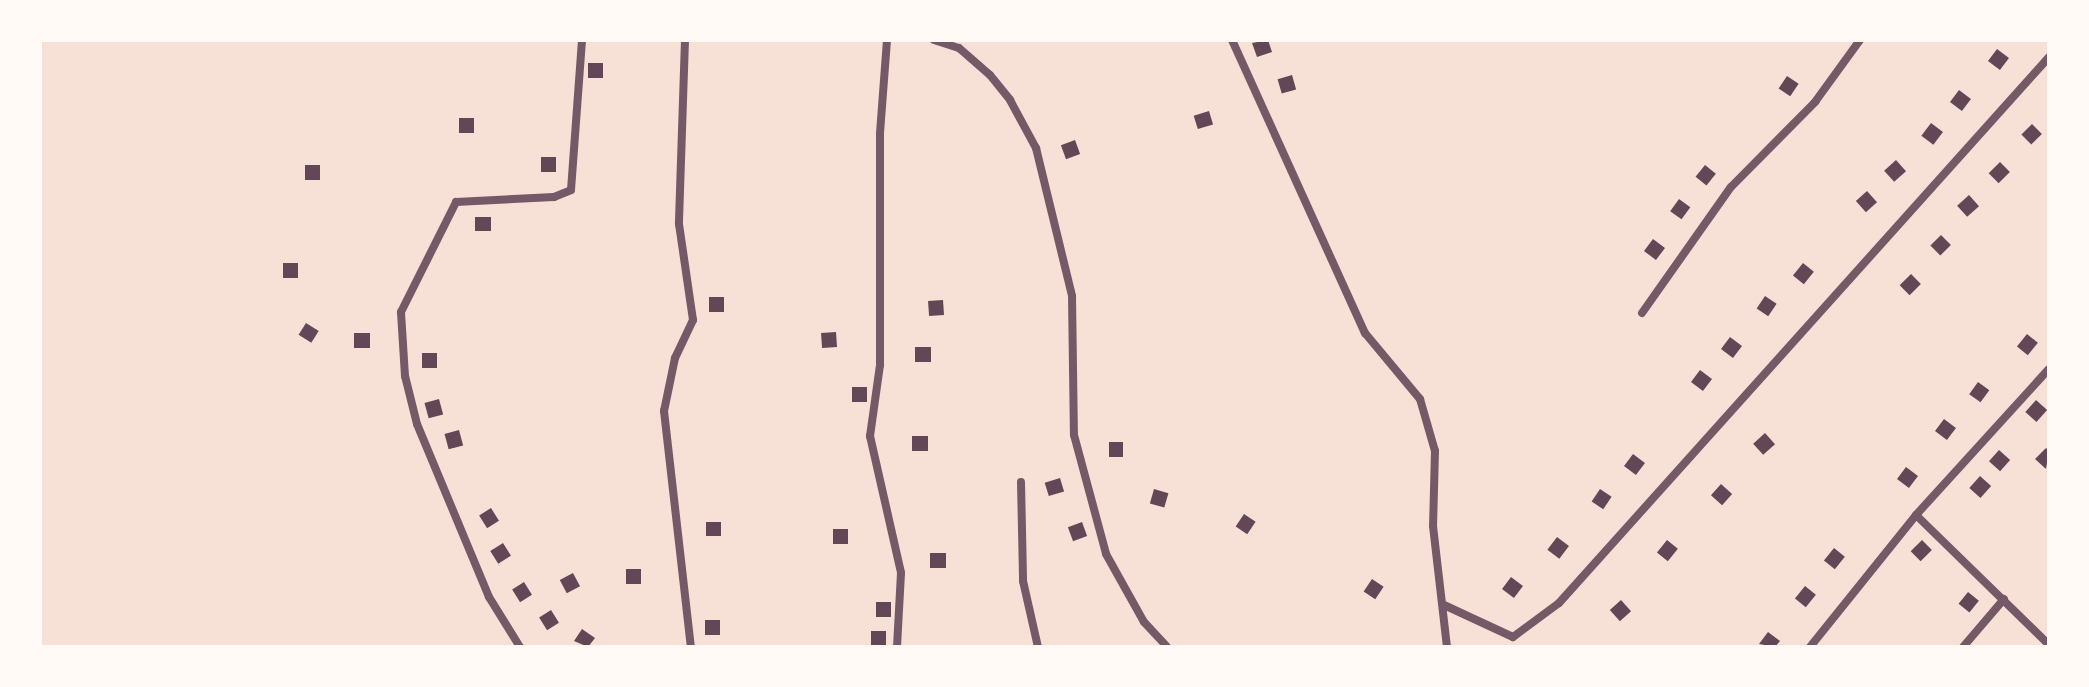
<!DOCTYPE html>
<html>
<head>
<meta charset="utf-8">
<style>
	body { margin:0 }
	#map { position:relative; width:2089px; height:687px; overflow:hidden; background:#f7e1d7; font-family:"Sofia Sans Condensed",sans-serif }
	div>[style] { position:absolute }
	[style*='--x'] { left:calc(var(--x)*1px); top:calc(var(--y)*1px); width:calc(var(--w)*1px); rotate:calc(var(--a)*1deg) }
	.building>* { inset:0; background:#644757; transform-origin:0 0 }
	.minor>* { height:8px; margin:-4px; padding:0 4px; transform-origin:4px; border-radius:4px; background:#755966 }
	span { translate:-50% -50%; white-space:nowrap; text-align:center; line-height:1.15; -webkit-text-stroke:8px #fffaf5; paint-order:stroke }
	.frame { position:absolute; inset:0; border:42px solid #fffaf5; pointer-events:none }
</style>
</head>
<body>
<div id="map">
	<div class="building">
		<div style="clip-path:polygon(1268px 40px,1272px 52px,1257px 57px,1252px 43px)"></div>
		<div style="left:1997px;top:49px;width:15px;height:15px;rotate:37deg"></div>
		<div style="left:588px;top:63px;width:15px;height:15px"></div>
		<div style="left:1292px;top:75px;width:15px;height:15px;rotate:74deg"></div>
		<div style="left:1787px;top:76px;width:14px;height:15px;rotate:34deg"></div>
		<div style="left:1959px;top:90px;width:15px;height:15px;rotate:37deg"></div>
		<div style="left:1209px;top:111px;width:14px;height:16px;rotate:73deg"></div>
		<div style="left:459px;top:118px;width:15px;height:15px"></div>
		<div style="left:1931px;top:123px;width:15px;height:16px;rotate:37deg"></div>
		<div style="left:2032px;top:124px;width:14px;height:15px;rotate:45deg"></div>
		<div style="left:1075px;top:140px;width:15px;height:15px;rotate:70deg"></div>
		<div style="left:541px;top:157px;width:15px;height:15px"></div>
		<div style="left:1896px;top:160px;width:15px;height:16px;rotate:48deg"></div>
		<div style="left:2000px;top:162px;width:14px;height:16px;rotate:45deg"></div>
		<div style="left:305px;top:165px;width:15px;height:15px"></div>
		<div style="left:1705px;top:165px;width:14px;height:15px;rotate:39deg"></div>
		<div style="left:1867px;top:191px;width:15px;height:15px;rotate:48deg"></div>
		<div style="left:1969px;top:195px;width:15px;height:16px;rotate:48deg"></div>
		<div style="left:1679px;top:199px;width:14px;height:15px;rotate:36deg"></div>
		<div style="left:475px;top:217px;width:16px;height:14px"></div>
		<div style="left:1941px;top:235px;width:14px;height:15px;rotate:45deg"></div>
		<div style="left:1653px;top:239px;width:15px;height:15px;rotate:37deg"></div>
		<div style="left:298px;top:263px;width:15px;height:15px;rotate:90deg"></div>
		<div style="left:1803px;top:263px;width:14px;height:16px;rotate:39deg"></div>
		<div style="left:1911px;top:274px;width:14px;height:16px;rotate:45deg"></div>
		<div style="left:1765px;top:296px;width:14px;height:15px;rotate:34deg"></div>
		<div style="left:709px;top:297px;width:15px;height:15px"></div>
		<div style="left:943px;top:300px;width:15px;height:15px;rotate:86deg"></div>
		<div style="left:306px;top:323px;width:15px;height:14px;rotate:32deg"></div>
		<div style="left:836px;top:332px;width:15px;height:15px;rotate:86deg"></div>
		<div style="left:370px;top:333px;width:15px;height:16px;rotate:90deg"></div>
		<div style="left:2027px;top:334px;width:14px;height:16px;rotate:39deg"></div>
		<div style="left:1730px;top:337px;width:15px;height:15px;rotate:37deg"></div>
		<div style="left:931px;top:347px;width:15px;height:16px;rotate:90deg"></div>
		<div style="left:422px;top:353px;width:15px;height:15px"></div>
		<div style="left:1700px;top:370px;width:15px;height:15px;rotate:37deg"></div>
		<div style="left:1978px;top:382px;width:14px;height:15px;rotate:36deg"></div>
		<div style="left:852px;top:387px;width:15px;height:15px"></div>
		<div style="left:439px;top:399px;width:16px;height:15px;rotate:75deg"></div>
		<div style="left:2036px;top:400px;width:15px;height:16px;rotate:42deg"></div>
		<div style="left:1944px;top:419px;width:15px;height:15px;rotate:37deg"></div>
		<div style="left:459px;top:430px;width:16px;height:15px;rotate:75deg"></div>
		<div style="left:1765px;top:433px;width:15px;height:16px;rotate:48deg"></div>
		<div style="left:912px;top:436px;width:16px;height:15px"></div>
		<div style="left:1109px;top:442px;width:14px;height:15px"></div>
		<div style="clip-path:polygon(2046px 448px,2049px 451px,2046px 469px,2035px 459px)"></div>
		<div style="left:1999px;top:450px;width:15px;height:15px;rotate:42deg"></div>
		<div style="left:1633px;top:454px;width:15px;height:15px;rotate:37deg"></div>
		<div style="left:1906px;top:467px;width:15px;height:15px;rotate:37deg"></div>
		<div style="left:1980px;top:476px;width:15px;height:16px;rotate:42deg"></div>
		<div style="left:1060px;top:478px;width:14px;height:16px;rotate:73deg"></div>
		<div style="left:1721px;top:484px;width:15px;height:15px;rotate:42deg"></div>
		<div style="left:1154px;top:489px;width:15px;height:15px;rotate:16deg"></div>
		<div style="left:1600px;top:489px;width:14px;height:15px;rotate:34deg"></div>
		<div style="left:491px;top:508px;width:15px;height:14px;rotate:58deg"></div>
		<div style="left:1244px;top:514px;width:14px;height:15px;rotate:34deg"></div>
		<div style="left:706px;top:522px;width:15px;height:14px"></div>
		<div style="left:1082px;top:522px;width:15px;height:15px;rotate:70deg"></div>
		<div style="left:848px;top:529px;width:15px;height:15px;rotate:90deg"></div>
		<div style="left:1557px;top:537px;width:15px;height:16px;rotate:37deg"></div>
		<div style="left:1667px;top:540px;width:14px;height:16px;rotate:39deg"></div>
		<div style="left:1922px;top:540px;width:14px;height:16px;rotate:45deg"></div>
		<div style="left:503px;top:543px;width:15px;height:15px;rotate:58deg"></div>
		<div style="left:1834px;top:548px;width:14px;height:16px;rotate:39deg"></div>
		<div style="left:946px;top:553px;width:15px;height:16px;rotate:90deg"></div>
		<div style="left:641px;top:569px;width:15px;height:15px;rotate:90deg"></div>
		<div style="left:573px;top:573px;width:15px;height:15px;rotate:62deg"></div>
		<div style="left:1511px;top:577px;width:15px;height:15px;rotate:37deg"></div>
		<div style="left:1372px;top:579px;width:14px;height:15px;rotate:34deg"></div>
		<div style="left:524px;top:582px;width:15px;height:14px;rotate:58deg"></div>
		<div style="left:1805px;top:586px;width:14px;height:16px;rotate:39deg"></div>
		<div style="left:1968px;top:592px;width:14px;height:15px;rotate:39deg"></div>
		<div style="left:1621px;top:600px;width:15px;height:15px;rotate:48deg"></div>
		<div style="left:876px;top:602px;width:15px;height:15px"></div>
		<div style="left:551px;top:610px;width:15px;height:14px;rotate:58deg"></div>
		<div style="left:705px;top:620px;width:15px;height:15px"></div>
		<div style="clip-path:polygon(582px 629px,595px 638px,588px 647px,574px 641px)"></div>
		<div style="left:871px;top:631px;width:15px;height:15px"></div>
		<div style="clip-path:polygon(1768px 632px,1780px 641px,1775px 647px,1759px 644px)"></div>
	</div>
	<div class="minor">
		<div style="--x:685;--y:40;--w:184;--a:91.9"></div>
		<div style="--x:679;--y:224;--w:97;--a:81.7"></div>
		<div style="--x:693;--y:320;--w:42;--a:115.3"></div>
		<div style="--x:675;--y:358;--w:54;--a:101.7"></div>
		<div style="--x:664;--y:411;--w:238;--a:83.5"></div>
		<div style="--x:887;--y:40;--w:94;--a:94.3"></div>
		<div style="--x:880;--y:134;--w:231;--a:90"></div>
		<div style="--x:880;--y:365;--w:72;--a:98"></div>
		<div style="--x:870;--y:436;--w:140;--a:77.2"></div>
		<div style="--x:901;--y:573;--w:74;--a:93.1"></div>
		<div style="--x:934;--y:40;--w:26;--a:18"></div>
		<div style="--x:959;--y:48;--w:41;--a:41.1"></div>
		<div style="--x:990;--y:75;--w:32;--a:51"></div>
		<div style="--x:1010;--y:100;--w:55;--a:61.6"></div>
		<div style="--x:1036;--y:148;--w:152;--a:76.3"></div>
		<div style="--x:1072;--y:296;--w:139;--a:89.2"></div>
		<div style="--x:1074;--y:435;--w:123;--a:74.9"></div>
		<div style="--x:1106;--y:554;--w:78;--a:60.8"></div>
		<div style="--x:1144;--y:622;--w:34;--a:47"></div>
		<div style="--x:1232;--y:40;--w:322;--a:65.6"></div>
		<div style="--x:1365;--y:333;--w:86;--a:50.2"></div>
		<div style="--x:1420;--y:399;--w:54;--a:73.9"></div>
		<div style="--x:1435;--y:451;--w:75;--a:91.5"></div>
		<div style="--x:1433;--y:526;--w:122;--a:83.4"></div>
		<div style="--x:1642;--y:313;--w:154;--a:-54.8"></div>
		<div style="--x:1731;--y:187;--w:120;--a:-45.3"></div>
		<div style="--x:1815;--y:102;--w:77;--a:-54"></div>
		<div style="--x:1021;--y:482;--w:99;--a:88.8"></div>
		<div style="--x:1023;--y:581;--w:68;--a:77.2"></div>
		<div style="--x:1916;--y:515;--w:186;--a:44.3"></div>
		<div style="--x:1444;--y:605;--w:76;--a:24.9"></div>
		<div style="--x:1513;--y:637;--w:57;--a:-36.5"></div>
		<div style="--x:1559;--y:603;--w:734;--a:-48.09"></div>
		<div style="--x:520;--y:647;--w:59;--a:-121.8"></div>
		<div style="--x:489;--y:597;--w:187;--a:-112.6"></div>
		<div style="--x:417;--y:424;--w:49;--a:-104"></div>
		<div style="--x:405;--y:376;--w:64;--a:-93.6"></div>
		<div style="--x:401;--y:312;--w:123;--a:-63.4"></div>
		<div style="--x:456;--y:202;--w:98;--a:-2.9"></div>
		<div style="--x:554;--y:197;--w:18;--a:-22"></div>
		<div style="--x:571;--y:190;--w:150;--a:-85.8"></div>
		<div style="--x:1810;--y:647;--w:169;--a:-51.2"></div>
		<div style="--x:1916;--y:515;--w:197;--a:-47.7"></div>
		<div style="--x:1963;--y:647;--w:63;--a:-49.5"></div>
	</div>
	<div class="frame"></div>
</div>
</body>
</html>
